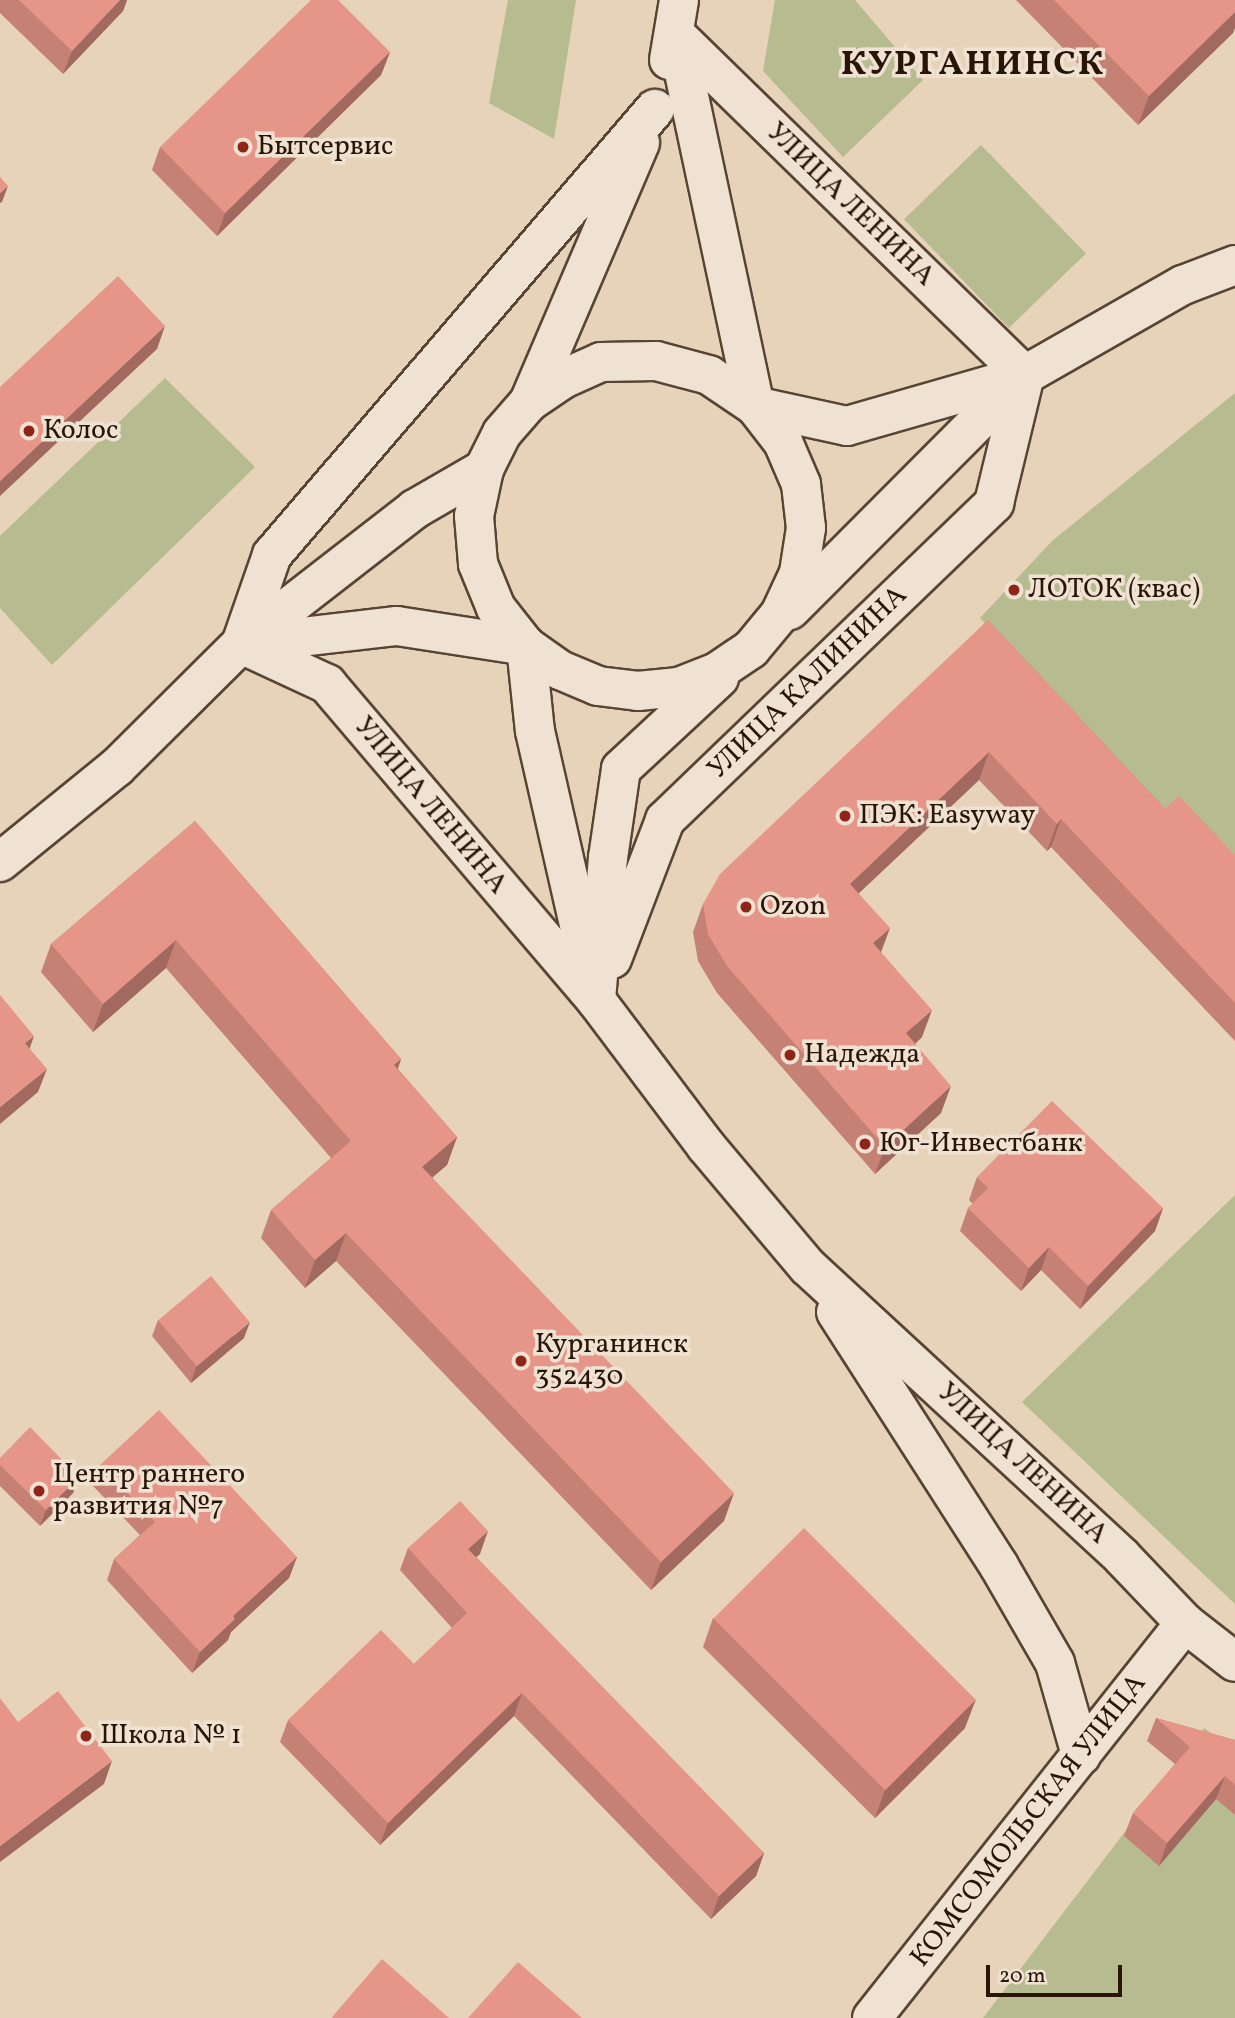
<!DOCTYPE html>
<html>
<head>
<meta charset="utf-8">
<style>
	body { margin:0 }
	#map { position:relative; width:1235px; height:2018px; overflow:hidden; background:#e6d3ba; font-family:Vollkorn,serif }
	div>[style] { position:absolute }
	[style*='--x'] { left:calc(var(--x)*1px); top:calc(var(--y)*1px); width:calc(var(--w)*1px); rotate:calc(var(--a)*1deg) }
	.green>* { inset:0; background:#b6bc8f; transform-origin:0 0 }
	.roads { filter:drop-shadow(2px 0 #584433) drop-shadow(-2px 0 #584433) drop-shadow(0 2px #584433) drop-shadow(0 -2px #584433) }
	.minor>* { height:38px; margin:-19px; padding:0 19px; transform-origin:19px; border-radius:19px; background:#efe2d2 }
	.wall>* { inset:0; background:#c68175 }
	.shaded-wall>* { inset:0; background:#a1695f }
	.building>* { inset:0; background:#e69688; transform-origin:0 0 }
	.dots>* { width:19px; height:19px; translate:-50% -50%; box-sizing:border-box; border:4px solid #efe2d2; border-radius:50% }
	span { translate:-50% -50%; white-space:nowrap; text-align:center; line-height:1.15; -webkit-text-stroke:7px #efe2d2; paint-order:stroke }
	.poi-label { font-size:28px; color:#291506 }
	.left { translate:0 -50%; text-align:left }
	.street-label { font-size:28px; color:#291506 }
	.district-label { font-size:35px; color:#291506; font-weight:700; letter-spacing:2px }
	.scale { position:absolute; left:986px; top:1965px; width:136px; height:32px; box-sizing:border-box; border:4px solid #291506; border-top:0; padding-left:9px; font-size:21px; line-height:24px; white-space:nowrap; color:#291506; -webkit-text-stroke:5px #efe2d2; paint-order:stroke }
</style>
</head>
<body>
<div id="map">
	<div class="green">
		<div style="clip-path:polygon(508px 0,576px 0,554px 139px,489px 103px)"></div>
		<div style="clip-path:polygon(775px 0,855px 0,923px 80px,843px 157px,763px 71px)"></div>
		<div style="left:981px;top:145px;width:151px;height:107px;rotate:46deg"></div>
		<div style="clip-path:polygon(165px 378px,255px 467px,52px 665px,0 608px,0 536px)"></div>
		<div style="clip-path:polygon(1235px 393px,1235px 883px,980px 618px,1052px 541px)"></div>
		<div style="clip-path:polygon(1235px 1195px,1235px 1604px,1022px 1402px)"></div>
		<div style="clip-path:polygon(1204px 1728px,1235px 1751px,1235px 2018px,983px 2018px)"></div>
	</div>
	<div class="roads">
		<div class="minor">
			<div style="--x:676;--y:35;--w:379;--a:78"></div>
			<div style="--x:755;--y:406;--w:94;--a:12.3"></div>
			<div style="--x:847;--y:426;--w:185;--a:-16"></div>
			<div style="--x:1025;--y:375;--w:182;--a:-29.7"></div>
			<div style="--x:1183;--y:285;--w:56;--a:-21"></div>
			<div style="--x:676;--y:35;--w:487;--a:44.3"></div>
			<div style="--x:669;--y:60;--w:61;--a:-80.5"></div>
			<div style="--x:529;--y:402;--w:282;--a:-66.8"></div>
			<div style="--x:790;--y:610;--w:329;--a:-45.1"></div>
			<div style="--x:241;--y:644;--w:95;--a:24.9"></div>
			<div style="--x:327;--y:684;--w:415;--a:49.6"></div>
			<div style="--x:596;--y:1000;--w:183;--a:53"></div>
			<div style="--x:706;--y:1146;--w:158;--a:49.9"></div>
			<div style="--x:808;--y:1267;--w:427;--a:42.7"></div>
			<div style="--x:1122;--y:1557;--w:91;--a:46.3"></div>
			<div style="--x:1185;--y:1623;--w:63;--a:38"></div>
			<div style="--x:241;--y:644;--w:157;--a:-6.6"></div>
			<div style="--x:397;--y:626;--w:131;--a:8.8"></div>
			<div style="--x:526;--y:646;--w:42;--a:35.2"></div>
			<div style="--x:560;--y:670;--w:41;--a:22.8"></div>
			<div style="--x:598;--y:686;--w:40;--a:7.1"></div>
			<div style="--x:638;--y:691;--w:41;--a:-5.6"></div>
			<div style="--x:679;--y:687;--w:41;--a:-21.5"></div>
			<div style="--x:717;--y:672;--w:41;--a:-34.1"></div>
			<div style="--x:751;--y:649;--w:45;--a:-50.4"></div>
			<div style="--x:780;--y:614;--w:45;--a:-65.1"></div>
			<div style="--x:799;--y:573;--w:46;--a:-81.2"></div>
			<div style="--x:806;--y:528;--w:44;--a:-96.5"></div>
			<div style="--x:801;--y:484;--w:46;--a:-113.2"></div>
			<div style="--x:783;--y:442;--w:46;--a:-127.9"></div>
			<div style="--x:755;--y:406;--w:55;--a:-146"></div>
			<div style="--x:709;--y:375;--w:55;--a:-165.2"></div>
			<div style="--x:656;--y:361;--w:55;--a:179"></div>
			<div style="--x:601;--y:362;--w:42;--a:155.9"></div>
			<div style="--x:563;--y:379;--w:41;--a:145.9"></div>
			<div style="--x:529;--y:402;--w:41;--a:131.1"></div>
			<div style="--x:502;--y:433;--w:40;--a:116.6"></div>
			<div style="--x:484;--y:469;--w:48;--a:102"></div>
			<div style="--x:474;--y:516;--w:48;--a:85.2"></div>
			<div style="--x:478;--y:564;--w:48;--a:67.8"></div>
			<div style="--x:496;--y:608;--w:48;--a:51.7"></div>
			<div style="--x:241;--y:644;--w:94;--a:-70.8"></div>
			<div style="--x:272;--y:555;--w:588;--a:-49.35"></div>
			<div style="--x:526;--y:646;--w:85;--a:84"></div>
			<div style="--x:535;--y:731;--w:239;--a:77.2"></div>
			<div style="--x:0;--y:862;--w:151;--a:-39.1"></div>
			<div style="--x:117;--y:767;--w:175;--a:-44.8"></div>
			<div style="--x:241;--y:644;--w:220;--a:-37.8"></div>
			<div style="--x:415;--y:509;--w:80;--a:-30.1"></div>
			<div style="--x:612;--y:959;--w:149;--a:-69.1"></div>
			<div style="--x:665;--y:820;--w:457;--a:-43.9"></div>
			<div style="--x:994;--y:503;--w:132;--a:-76.4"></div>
			<div style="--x:596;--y:1000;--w:143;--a:-85.2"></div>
			<div style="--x:608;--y:858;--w:90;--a:-81.7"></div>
			<div style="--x:621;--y:769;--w:134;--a:-42.9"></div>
			<div style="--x:836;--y:1312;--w:302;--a:57.3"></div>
			<div style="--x:999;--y:1566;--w:112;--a:60"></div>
			<div style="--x:1055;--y:1663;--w:96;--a:74.2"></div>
			<div style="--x:872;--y:2018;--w:504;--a:-51.61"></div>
		</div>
	</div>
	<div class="wall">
		<div style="clip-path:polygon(0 0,127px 0,123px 11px,63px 74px,0 13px)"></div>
		<div style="clip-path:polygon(1016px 0,1235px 0,1233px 33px,1138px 125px)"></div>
		<div style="clip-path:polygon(390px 52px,381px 75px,217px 236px,152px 170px,160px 147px)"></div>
		<div style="clip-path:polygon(988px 620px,1165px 809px,1235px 855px,1235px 1041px,1051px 847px,1047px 851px,979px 780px,858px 894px,881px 952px,922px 1037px,915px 1044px,941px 1113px,875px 1174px,717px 993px,698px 961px,693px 932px,703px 904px)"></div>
		<div style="clip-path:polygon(195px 821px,401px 1059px,398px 1069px,457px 1137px,447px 1165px,432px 1177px,724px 1521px,651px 1590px,336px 1261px,305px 1288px,261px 1238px,271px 1210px,331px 1158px,166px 968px,93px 1032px,41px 972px,51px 944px)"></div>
		<div style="clip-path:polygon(977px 1177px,1163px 1208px,1155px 1231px,1080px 1309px,1041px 1270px,1021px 1291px,960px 1231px,968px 1208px,973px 1204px,969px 1200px)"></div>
		<div style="clip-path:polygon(158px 1320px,244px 1338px,191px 1383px,152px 1336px)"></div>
		<div style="clip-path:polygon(0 1458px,79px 1477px,73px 1493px,40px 1526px,0 1486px)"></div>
		<div style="clip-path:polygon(100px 1465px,297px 1557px,289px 1578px,231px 1632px,228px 1640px,192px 1673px,107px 1580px,114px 1559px,140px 1535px,93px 1486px)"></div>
		<div style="clip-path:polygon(408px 1548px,480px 1554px,476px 1557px,764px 1853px,756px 1876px,711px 1919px,514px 1716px,380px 1845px,280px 1742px,288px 1720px,414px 1664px,452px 1628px,400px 1570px)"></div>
		<div style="clip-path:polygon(713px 1618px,965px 1728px,875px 1818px,703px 1647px)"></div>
		<div style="clip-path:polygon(1156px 1718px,1235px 1740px,1235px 1815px,1216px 1799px,1159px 1866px,1124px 1836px,1133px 1813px,1175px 1764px,1147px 1741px)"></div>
	</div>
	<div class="shaded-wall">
		<div style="clip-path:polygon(120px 0,127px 0,123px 11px,63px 74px,72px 51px)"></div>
		<div style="clip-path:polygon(1235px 12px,1235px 28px,1233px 33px,1138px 125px,1149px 96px)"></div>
		<div style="clip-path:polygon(390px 52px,381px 75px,217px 236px,225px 213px)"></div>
		<div style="clip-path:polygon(8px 186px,2px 202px,0 203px,0 193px)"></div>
		<div style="clip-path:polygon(165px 326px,157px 349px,0 496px,0 481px)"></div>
		<div style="clip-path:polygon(989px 752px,979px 780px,840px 911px,850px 884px)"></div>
		<div style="clip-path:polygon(1061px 819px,1051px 847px,1047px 851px,1057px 824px)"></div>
		<div style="clip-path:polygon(890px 928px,880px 955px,873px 943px)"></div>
		<div style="clip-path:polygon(176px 940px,166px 968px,93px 1032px,103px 1004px)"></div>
		<div style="clip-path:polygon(932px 1010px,922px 1037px,896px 1061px,906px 1033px)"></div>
		<div style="clip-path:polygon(34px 1036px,26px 1059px,25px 1043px)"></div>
		<div style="clip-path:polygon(401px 1059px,391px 1087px,394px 1065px)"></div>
		<div style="clip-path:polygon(47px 1069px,38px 1092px,0 1124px,0 1107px)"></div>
		<div style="clip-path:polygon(951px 1086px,941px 1113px,875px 1174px,885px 1147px)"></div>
		<div style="clip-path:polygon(457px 1137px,447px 1165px,412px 1195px,422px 1167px)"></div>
		<div style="clip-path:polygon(1163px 1208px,1155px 1231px,1080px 1309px,1088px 1286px)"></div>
		<div style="clip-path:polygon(346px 1233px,336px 1261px,305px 1288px,315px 1260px)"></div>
		<div style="clip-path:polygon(1049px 1247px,1041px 1270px,1021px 1291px,1029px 1268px)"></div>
		<div style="clip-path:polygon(250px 1322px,244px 1338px,191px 1383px,196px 1367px)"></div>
		<div style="clip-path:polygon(79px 1477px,73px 1493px,40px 1526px,46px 1510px)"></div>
		<div style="clip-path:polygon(734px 1493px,724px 1521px,651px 1590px,661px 1562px)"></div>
		<div style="clip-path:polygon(488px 1531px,480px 1554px,460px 1571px,468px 1549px)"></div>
		<div style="clip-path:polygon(297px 1557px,289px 1578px,231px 1632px,228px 1640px,192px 1673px,200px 1652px,233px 1616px)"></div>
		<div style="clip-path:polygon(522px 1693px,514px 1716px,380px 1845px,388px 1823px)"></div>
		<div style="clip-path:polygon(976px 1699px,965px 1728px,875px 1818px,885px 1790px)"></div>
		<div style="clip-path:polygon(112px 1761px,104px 1784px,0 1862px,0 1846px)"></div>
		<div style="clip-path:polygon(1225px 1776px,1216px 1799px,1159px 1866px,1167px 1843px)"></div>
		<div style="clip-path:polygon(764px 1853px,756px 1876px,711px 1919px,719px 1896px)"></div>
	</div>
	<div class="building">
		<div style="clip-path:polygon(19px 0,120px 0,72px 51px)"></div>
		<div style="clip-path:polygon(311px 0,338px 0,390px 52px,225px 213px,160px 147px)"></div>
		<div style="clip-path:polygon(1054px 0,1235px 0,1235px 12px,1149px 96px)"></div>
		<div style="clip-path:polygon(0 177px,8px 186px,0 193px)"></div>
		<div style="clip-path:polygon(118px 276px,165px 326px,0 481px,0 387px)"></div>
		<div style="clip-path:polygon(988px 620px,1165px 809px,1179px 796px,1235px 855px,1235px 1003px,1061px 819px,1057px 824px,989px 752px,850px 884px,890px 928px,873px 943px,932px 1010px,906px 1033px,951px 1086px,885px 1147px,727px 966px,708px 934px,703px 904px,720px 874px)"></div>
		<div style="clip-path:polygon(195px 821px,401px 1059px,394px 1065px,457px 1137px,422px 1167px,734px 1493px,661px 1562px,346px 1233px,315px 1260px,271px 1210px,351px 1141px,176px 940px,103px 1004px,51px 944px)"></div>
		<div style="clip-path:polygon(0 995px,34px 1036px,25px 1043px,47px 1069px,0 1107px)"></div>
		<div style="clip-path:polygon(1052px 1101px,1163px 1208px,1088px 1286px,1049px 1247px,1029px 1268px,968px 1208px,988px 1188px,977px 1177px)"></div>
		<div style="left:211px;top:1276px;width:60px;height:69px;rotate:50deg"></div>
		<div style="clip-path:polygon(159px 1410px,297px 1557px,233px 1616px,235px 1619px,200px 1652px,114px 1559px,155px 1522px,100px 1465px)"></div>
		<div style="clip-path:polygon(30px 1427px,79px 1477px,46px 1510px,0 1465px,0 1458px)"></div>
		<div style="clip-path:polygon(460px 1501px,488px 1531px,468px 1549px,764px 1853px,719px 1896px,522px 1693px,388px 1823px,288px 1720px,381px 1630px,414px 1664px,467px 1613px,408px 1548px)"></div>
		<div style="left:804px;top:1528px;width:243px;height:128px;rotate:45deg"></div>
		<div style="clip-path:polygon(58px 1691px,112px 1761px,0 1846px,0 1698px,18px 1722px)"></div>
		<div style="clip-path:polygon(1156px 1718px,1235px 1740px,1235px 1785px,1225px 1776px,1167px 1843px,1133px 1813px,1190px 1747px)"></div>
		<div style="clip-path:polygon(382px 1959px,449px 2018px,333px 2018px,332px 2017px)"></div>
		<div style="clip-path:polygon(518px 1962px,582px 2018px,468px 2018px)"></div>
	</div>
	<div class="dots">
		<div style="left:243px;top:147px;background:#8f2418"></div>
		<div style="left:29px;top:431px;background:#8f2418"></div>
		<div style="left:1014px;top:590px;background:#8f2418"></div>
		<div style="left:845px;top:816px;background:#8f2418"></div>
		<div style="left:746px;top:907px;background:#8f2418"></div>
		<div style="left:790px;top:1055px;background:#8f2418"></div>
		<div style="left:865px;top:1144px;background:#8f2418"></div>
		<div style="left:521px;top:1361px;background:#8f2418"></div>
		<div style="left:39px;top:1491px;background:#8f2418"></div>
		<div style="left:86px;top:1736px;background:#8f2418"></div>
	</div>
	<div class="poi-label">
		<span class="left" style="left:257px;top:147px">Бытсервис</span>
		<span class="left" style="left:43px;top:431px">Колос</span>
		<span class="left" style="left:1028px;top:590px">ЛОТОК (квас)</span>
		<span class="left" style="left:859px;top:816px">ПЭК: Easyway</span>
		<span class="left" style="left:760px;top:907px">Ozon</span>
		<span class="left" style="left:804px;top:1055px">Надежда</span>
		<span class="left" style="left:879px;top:1144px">Юг-Инвестбанк</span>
		<span class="left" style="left:535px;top:1361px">Курганинск<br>352430</span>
		<span class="left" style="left:53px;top:1491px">Центр раннего<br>развития №7</span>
		<span class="left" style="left:100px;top:1736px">Школа № 1</span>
	</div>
	<div class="street-label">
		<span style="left:850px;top:205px;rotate:44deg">УЛИЦА ЛЕНИНА</span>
		<span style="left:808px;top:683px;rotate:-44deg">УЛИЦА КАЛИНИНА</span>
		<span style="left:430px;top:806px;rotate:50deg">УЛИЦА ЛЕНИНА</span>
		<span style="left:1022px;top:1464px;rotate:43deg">УЛИЦА ЛЕНИНА</span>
		<span style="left:1029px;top:1821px;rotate:-52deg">КОМСОМОЛЬСКАЯ УЛИЦА</span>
	</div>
	<div class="district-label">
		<span style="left:973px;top:65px">КУРГАНИНСК</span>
	</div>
	<div class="scale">20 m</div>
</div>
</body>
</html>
